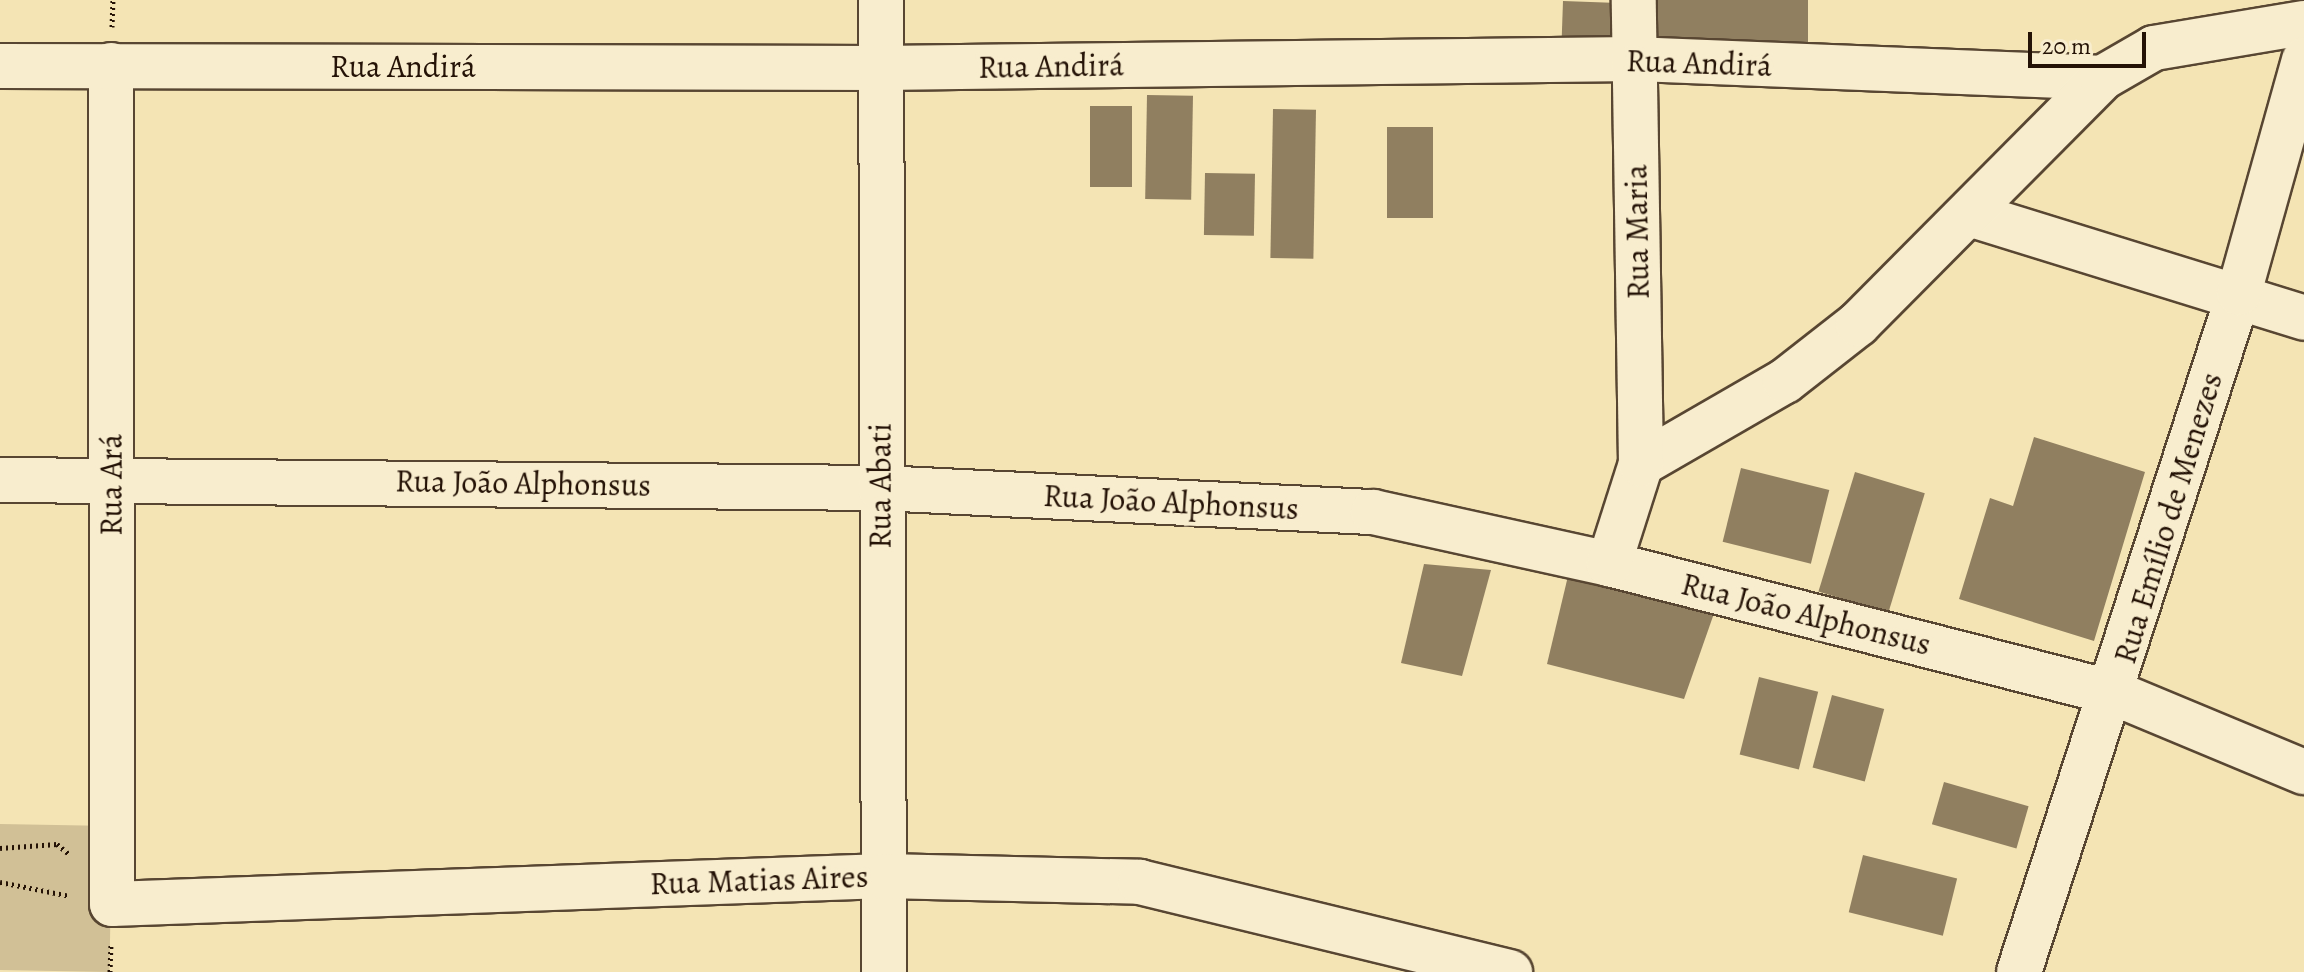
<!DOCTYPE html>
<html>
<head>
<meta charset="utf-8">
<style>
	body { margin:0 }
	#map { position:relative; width:2304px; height:972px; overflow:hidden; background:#f4e4b4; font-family:Alegreya,serif }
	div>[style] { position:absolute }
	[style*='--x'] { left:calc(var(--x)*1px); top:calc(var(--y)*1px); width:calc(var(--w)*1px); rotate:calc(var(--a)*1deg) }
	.green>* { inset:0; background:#d1c096; transform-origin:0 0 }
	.building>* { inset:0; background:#907f60; transform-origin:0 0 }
	.path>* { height:5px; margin-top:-2.5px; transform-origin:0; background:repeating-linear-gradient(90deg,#241206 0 2px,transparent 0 6px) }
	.roads { filter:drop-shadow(2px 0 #584632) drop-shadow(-2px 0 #584632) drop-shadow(0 2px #584632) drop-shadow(0 -2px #584632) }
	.minor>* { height:44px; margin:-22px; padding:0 22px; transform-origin:22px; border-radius:22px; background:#f8edce }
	span { translate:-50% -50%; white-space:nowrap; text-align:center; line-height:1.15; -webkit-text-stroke:8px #f8edce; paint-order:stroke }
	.street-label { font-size:32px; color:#241206 }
	.scale { position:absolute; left:2028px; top:32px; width:118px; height:36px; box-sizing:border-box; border:4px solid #241206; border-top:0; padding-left:10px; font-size:24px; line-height:28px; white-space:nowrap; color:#241206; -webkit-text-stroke:6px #f8edce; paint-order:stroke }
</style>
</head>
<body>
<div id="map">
	<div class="green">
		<div style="left:112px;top:826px;width:146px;height:113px;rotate:91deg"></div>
	</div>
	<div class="building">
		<div style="left:1637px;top:0;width:171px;height:56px"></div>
		<div style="left:1563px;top:1px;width:69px;height:54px;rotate:2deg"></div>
		<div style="left:1147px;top:95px;width:46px;height:104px;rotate:1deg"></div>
		<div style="left:1090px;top:106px;width:42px;height:81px"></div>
		<div style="left:1273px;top:109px;width:43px;height:149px;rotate:1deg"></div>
		<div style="left:1387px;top:127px;width:46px;height:91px"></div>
		<div style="left:1205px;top:173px;width:50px;height:62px;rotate:1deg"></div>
		<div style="clip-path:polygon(2034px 437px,2145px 472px,2094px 641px,1959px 599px,1990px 498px,2013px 506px)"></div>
		<div style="left:1741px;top:468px;width:91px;height:76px;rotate:14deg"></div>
		<div style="left:1855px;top:472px;width:73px;height:125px;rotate:17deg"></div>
		<div style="clip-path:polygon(1424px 564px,1491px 570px,1462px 676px,1401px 663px)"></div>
		<div style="clip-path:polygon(1568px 576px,1718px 602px,1684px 699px,1547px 664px)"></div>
		<div style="left:1759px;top:677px;width:61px;height:80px;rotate:14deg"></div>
		<div style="left:1832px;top:695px;width:54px;height:75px;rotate:15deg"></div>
		<div style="left:1944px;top:782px;width:88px;height:44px;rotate:16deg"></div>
		<div style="left:1863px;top:855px;width:97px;height:59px;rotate:14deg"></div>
	</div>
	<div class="path">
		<div style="--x:112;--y:27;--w:27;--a:-88"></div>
		<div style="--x:0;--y:848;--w:57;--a:-4"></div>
		<div style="--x:57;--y:844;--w:17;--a:40"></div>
		<div style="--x:0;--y:882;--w:71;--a:11.3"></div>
		<div style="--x:110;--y:972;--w:27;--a:-88"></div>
	</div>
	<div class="roads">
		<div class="minor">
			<div style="--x:881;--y:0;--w:972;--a:89.82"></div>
			<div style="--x:111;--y:65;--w:839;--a:89.93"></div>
			<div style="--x:112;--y:904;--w:773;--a:-2.08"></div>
			<div style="--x:884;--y:876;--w:256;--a:1.3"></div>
			<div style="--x:1140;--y:882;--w:381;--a:13.7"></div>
			<div style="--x:0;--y:66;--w:881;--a:0.13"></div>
			<div style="--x:881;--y:68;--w:754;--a:-0.68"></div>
			<div style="--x:1635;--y:59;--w:467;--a:2.3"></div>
			<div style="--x:1969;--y:214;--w:351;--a:17.2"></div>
			<div style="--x:1641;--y:464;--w:166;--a:-30"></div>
			<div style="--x:1785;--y:381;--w:93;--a:-38"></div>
			<div style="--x:1858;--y:324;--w:346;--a:-45.2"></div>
			<div style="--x:2102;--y:78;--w:60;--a:-30"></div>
			<div style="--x:2154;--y:48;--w:152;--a:-9.5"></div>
			<div style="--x:0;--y:480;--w:880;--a:0.52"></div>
			<div style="--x:880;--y:488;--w:494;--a:2.8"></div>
			<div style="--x:1373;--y:512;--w:242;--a:12.4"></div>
			<div style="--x:1609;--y:564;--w:521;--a:14.33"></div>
			<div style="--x:2114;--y:693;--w:206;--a:22.6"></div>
			<div style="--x:1609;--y:564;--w:105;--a:-72.3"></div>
			<div style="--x:1641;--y:464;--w:464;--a:-90.9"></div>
			<div style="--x:2019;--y:972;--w:714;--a:-72.05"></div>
			<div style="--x:2239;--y:293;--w:242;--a:-74.4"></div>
		</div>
	</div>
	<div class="street-label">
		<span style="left:1699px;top:63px;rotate:2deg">Rua Andirá</span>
		<span style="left:403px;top:66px">Rua Andirá</span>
		<span style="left:1051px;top:66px;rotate:-1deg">Rua Andirá</span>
		<span style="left:1637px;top:232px;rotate:-91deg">Rua Maria</span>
		<span style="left:523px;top:483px;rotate:1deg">Rua João Alphonsus</span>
		<span style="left:111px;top:485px;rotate:-90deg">Rua Ará</span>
		<span style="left:880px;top:486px;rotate:-90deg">Rua Abati</span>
		<span style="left:1171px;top:502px;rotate:3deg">Rua João Alphonsus</span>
		<span style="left:2168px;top:518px;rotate:-73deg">Rua Emílio de Menezes</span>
		<span style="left:1806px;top:614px;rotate:14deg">Rua João Alphonsus</span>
		<span style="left:759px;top:880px;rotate:-2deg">Rua Matias Aires</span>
	</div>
	<div class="scale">20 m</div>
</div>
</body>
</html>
